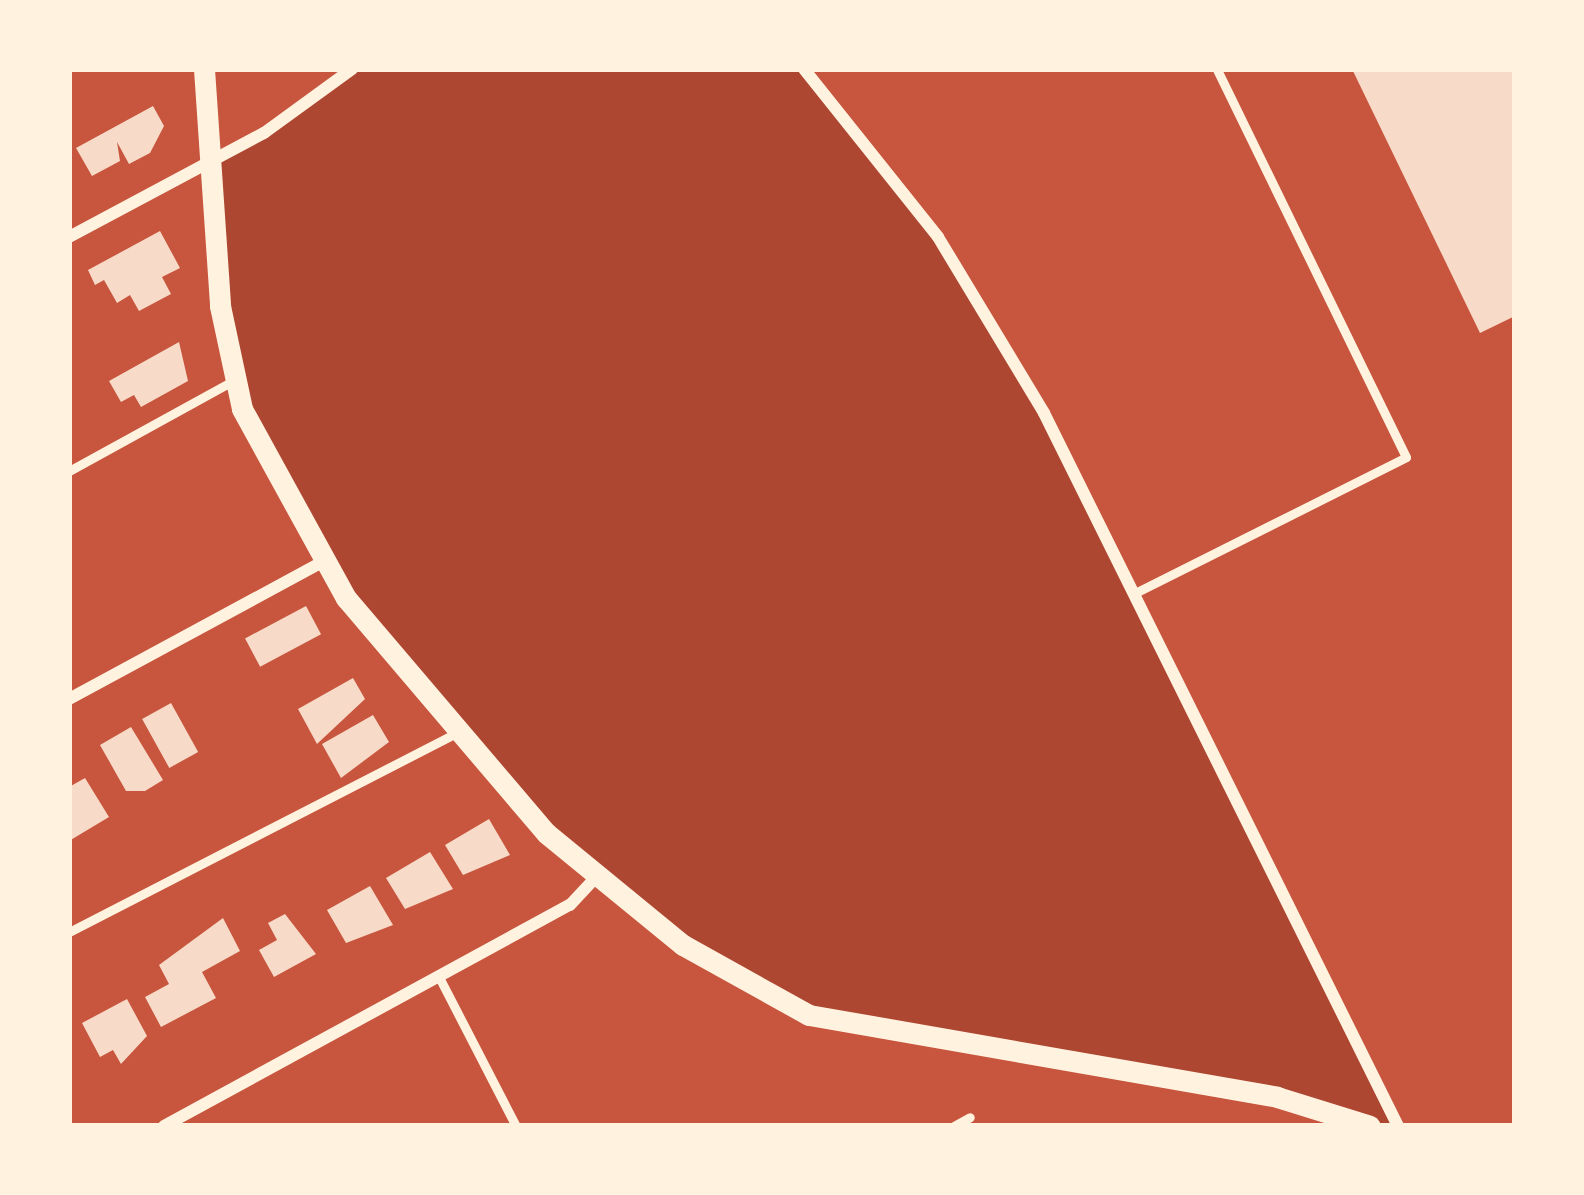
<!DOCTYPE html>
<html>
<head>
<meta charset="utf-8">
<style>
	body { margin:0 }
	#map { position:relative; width:1584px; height:1195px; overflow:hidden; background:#c8553d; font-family:"Roboto Condensed",sans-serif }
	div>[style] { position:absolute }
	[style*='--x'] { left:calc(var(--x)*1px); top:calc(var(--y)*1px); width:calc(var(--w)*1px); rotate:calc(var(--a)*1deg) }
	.green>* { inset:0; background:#ae4732 }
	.building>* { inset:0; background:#f7dbc8; transform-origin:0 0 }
	.service>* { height:9px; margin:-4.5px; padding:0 4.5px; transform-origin:4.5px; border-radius:4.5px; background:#fff3e0 }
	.minor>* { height:12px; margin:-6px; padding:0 6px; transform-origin:6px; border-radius:6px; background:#fff3e0 }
	.tertiary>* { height:21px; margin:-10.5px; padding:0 10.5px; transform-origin:10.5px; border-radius:10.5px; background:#fff3e0 }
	span { translate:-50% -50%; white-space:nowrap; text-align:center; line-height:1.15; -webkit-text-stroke:9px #fff3e0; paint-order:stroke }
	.frame { position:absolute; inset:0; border:72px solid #fff3e0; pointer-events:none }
</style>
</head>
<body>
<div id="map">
	<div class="green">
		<div style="clip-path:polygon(352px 69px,804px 69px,904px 190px,1044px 413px,1398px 1126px,809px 1015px,597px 876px,395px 666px,242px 409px,210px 162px)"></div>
	</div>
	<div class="building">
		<div style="clip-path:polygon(1352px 69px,1515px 69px,1515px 316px,1480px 333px)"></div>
		<div style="clip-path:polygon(153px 106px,164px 126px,150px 153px,129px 164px,117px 142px,120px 161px,92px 176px,76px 148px)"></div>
		<div style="clip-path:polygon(160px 231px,180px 268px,162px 277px,171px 294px,139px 311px,130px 295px,117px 303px,104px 280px,95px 285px,88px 270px)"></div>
		<div style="clip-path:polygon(179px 342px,188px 381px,141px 407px,134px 395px,121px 402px,109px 381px)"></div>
		<div style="left:306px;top:606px;width:32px;height:69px;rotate:62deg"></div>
		<div style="clip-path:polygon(353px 678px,365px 699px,317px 744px,298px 709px)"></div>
		<div style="left:171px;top:703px;width:56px;height:33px;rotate:61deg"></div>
		<div style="clip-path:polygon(373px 715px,389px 742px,341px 778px,322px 744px)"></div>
		<div style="clip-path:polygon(131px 727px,163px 780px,145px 791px,126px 791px,100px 745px)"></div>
		<div style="clip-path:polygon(85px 778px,109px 817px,69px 841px,69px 787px)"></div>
		<div style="clip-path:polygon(489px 819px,510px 855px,463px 875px,445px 845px)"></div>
		<div style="clip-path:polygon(430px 852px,453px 889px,405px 909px,386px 878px)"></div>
		<div style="clip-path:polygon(370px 886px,393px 925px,346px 943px,327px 910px)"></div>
		<div style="clip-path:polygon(285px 914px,316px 954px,274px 977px,259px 950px,277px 940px,268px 923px)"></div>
		<div style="clip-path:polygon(223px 918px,240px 951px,202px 972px,216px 998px,161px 1027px,145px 997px,169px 984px,159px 965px)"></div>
		<div style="clip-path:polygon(127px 999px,147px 1036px,121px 1064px,113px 1050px,100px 1057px,82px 1023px)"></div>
	</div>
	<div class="service">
		<div style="--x:69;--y:471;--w:187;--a:-28.8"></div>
		<div style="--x:1135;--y:593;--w:303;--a:-26.6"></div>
		<div style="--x:1406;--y:457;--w:432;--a:-116"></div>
		<div style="--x:69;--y:932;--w:431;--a:-27.2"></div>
		<div style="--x:439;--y:977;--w:168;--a:62.7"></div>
		<div style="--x:954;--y:1126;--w:18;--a:-29"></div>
	</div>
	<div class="minor">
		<div style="--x:804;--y:69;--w:215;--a:51.4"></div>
		<div style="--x:938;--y:237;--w:205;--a:58.9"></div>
		<div style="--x:1044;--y:413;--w:796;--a:63.6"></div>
		<div style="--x:69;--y:237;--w:221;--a:-28.1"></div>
		<div style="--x:264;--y:133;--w:109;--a:-36"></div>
		<div style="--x:69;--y:699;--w:290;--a:-28.4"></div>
		<div style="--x:164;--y:1126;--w:462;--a:-28.6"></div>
		<div style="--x:570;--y:905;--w:40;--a:-47"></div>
	</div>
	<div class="tertiary">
		<div style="--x:204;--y:69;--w:238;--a:86.1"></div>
		<div style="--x:220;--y:306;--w:105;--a:77.9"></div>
		<div style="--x:242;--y:409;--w:216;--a:61.2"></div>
		<div style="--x:346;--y:598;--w:309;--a:49.6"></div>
		<div style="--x:546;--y:833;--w:177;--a:39.3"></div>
		<div style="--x:683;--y:945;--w:144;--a:29.1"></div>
		<div style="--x:809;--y:1015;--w:475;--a:9.9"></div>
		<div style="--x:1277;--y:1097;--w:97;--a:17.3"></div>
	</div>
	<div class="frame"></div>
</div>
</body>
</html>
